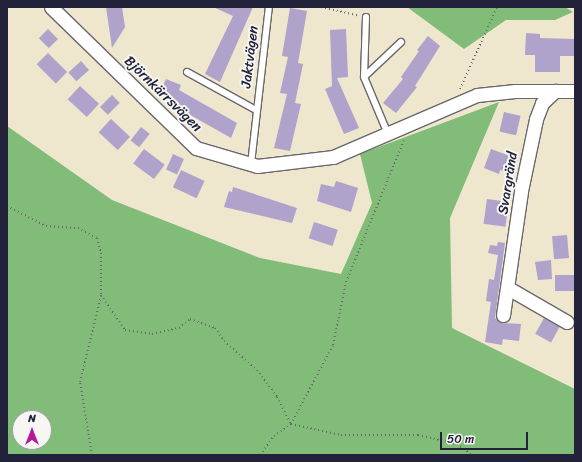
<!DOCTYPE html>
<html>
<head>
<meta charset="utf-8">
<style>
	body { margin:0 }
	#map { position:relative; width:582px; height:462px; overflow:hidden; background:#eee6cd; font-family:Sriracha,sans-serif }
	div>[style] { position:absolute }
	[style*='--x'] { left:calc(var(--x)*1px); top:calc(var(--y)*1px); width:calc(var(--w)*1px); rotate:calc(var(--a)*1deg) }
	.forest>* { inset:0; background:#82bc79 }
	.building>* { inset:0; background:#afa2cb; transform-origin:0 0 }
	.path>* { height:2px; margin-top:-1px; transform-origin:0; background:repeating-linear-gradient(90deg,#69676e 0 1px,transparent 0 4px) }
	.roads { filter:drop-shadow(1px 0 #69676e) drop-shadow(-1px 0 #69676e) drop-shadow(0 1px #69676e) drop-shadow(0 -1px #69676e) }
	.lane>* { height:6px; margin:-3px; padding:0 3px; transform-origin:3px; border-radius:3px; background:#fff }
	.street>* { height:13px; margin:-6.5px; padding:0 6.5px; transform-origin:6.5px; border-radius:6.5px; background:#fff }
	span { translate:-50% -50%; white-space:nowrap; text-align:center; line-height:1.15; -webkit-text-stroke:4px #f6f6f2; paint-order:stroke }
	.street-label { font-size:14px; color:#22223b }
	.frame { position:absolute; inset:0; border:8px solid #22223b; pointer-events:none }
	.north { position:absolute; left:12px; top:410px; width:40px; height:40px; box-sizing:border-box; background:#f6f6f2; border:1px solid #a1a1a9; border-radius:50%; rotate:0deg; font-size:11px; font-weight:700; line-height:16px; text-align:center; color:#22223b }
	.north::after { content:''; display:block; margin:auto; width:14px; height:18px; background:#b5179e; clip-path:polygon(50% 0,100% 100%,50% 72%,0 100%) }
	.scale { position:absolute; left:440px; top:432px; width:88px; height:18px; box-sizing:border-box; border:2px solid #22223b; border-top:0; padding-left:5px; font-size:12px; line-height:14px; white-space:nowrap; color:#22223b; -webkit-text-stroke:3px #f6f6f2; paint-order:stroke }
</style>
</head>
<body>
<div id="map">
	<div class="forest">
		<div style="clip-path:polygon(407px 7px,565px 7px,573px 12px,555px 20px,506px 20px,464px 49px)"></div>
		<div style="clip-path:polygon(evenodd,499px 102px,450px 218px,452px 328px,575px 389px,575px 455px,7px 455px,7px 126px,112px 200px,260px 258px,341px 274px,372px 203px,360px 154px,499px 102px,20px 418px,44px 418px,44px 442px,20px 442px,20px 418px)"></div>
	</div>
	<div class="building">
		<div style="clip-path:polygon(106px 7px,122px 7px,125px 27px,112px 48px)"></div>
		<div style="clip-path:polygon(213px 7px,253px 7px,220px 82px,205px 74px,233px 16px)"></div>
		<div style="clip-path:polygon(290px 8px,307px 11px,298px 63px,303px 64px,295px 103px,301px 104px,290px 151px,274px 148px,287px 94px,280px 93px,288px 57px,282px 56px)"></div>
		<div style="left:48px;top:29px;width:14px;height:13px;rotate:45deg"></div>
		<div style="clip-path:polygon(346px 29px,348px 77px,337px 78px,359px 128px,344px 134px,325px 89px,332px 86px,330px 30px)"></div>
		<div style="clip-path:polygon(526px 33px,540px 34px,540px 38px,575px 39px,575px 56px,560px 56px,560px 72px,535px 72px,535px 55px,525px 55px)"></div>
		<div style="clip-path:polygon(428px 36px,440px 46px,415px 86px,417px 87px,396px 113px,383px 103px,403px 79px,401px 77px,419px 51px,417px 50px)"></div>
		<div style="left:48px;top:53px;width:27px;height:16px;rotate:45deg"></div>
		<div style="left:81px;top:61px;width:12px;height:17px;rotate:48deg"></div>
		<div style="clip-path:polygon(166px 79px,181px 85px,179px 90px,237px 123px,231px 138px,171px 104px,173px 99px,159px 94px)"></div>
		<div style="left:80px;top:86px;width:26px;height:18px;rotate:43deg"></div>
		<div style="left:112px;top:95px;width:11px;height:17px;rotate:45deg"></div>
		<div style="left:504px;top:112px;width:17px;height:20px;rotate:13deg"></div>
		<div style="left:111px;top:119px;width:26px;height:18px;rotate:43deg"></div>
		<div style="left:141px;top:127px;width:11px;height:17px;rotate:38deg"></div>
		<div style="left:144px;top:149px;width:26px;height:18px;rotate:37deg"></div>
		<div style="clip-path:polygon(491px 149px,518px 159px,513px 175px,500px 170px,499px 174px,484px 168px)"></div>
		<div style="left:173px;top:154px;width:12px;height:17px;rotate:24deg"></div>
		<div style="left:181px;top:170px;width:26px;height:19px;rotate:25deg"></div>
		<div style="clip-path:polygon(336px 181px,358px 188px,351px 212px,317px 201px,321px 184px,334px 187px)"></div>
		<div style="clip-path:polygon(233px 187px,297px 208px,292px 223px,224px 207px,229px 191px,232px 192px)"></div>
		<div style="left:487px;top:199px;width:22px;height:25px;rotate:8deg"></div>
		<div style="left:314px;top:222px;width:25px;height:17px;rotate:18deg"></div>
		<div style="left:567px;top:235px;width:23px;height:15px;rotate:85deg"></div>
		<div style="clip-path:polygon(498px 242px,505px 243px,495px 318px,501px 323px,521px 324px,519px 341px,503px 339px,502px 345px,485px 342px,491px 302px,486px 301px,489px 279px,494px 280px,498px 255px,488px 253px,490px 245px,497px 246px)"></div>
		<div style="clip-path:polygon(551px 260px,552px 279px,538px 280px,535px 262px)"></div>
		<div style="left:575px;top:275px;width:16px;height:20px;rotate:90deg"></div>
		<div style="left:544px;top:318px;width:18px;height:18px;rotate:29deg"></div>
	</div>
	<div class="path">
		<div style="--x:321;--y:7;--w:37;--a:13"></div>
		<div style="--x:460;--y:89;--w:90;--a:-65.7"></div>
		<div style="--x:7;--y:206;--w:44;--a:27.1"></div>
		<div style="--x:46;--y:226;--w:32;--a:4"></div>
		<div style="--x:78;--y:228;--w:21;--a:28"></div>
		<div style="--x:97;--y:238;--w:16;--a:75"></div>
		<div style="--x:101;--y:253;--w:42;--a:90"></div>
		<div style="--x:101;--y:295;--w:42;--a:55.6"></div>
		<div style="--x:125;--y:330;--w:27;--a:8"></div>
		<div style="--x:152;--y:334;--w:28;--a:-13"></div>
		<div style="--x:179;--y:328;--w:14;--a:-39"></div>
		<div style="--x:190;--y:319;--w:27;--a:20"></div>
		<div style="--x:215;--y:328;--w:16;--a:55"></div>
		<div style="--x:224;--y:341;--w:44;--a:41.3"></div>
		<div style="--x:257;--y:370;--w:34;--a:53"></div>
		<div style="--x:277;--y:397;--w:30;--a:63"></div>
		<div style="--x:291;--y:424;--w:51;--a:12.4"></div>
		<div style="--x:341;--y:435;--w:77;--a:0"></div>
		<div style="--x:418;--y:435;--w:40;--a:13"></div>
		<div style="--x:457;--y:444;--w:19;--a:36"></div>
		<div style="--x:92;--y:455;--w:74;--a:-99.3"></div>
		<div style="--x:80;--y:382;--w:89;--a:-76.3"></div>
		<div style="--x:260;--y:455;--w:24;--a:-54"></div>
		<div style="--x:274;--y:436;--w:21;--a:-35"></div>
		<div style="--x:291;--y:424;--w:89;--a:-62"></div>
		<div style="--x:333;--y:345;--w:64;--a:-78.3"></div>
		<div style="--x:346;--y:282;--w:153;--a:-67.8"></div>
	</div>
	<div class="roads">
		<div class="lane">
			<div style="--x:366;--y:17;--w:60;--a:91.9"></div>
			<div style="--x:364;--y:77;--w:62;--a:67.2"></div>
			<div style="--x:187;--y:72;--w:79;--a:28.8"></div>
			<div style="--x:364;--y:77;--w:51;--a:-43.4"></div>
			<div style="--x:251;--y:164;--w:158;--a:-83.5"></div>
		</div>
		<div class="street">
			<div style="--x:51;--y:7;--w:202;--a:44.2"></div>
			<div style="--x:196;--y:148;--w:64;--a:16.4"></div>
			<div style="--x:257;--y:166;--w:77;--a:-6.8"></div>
			<div style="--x:333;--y:157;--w:157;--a:-23.3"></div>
			<div style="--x:477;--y:95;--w:38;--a:-6"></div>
			<div style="--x:515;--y:91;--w:60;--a:0"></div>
			<div style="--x:508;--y:288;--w:68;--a:30"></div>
			<div style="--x:503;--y:315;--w:125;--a:-81.7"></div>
			<div style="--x:521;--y:191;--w:74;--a:-78.2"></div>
			<div style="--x:536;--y:119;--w:17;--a:-69"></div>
			<div style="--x:542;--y:103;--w:18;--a:-43"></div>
		</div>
	</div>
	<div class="street-label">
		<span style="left:250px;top:57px;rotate:-83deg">Jaktvägen</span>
		<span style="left:163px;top:94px;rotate:44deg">Björnkärrsvägen</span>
		<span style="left:508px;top:183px;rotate:-81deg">Svargränd</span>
	</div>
	<div class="frame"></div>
	<div class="north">N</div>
	<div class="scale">50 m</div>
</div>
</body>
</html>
